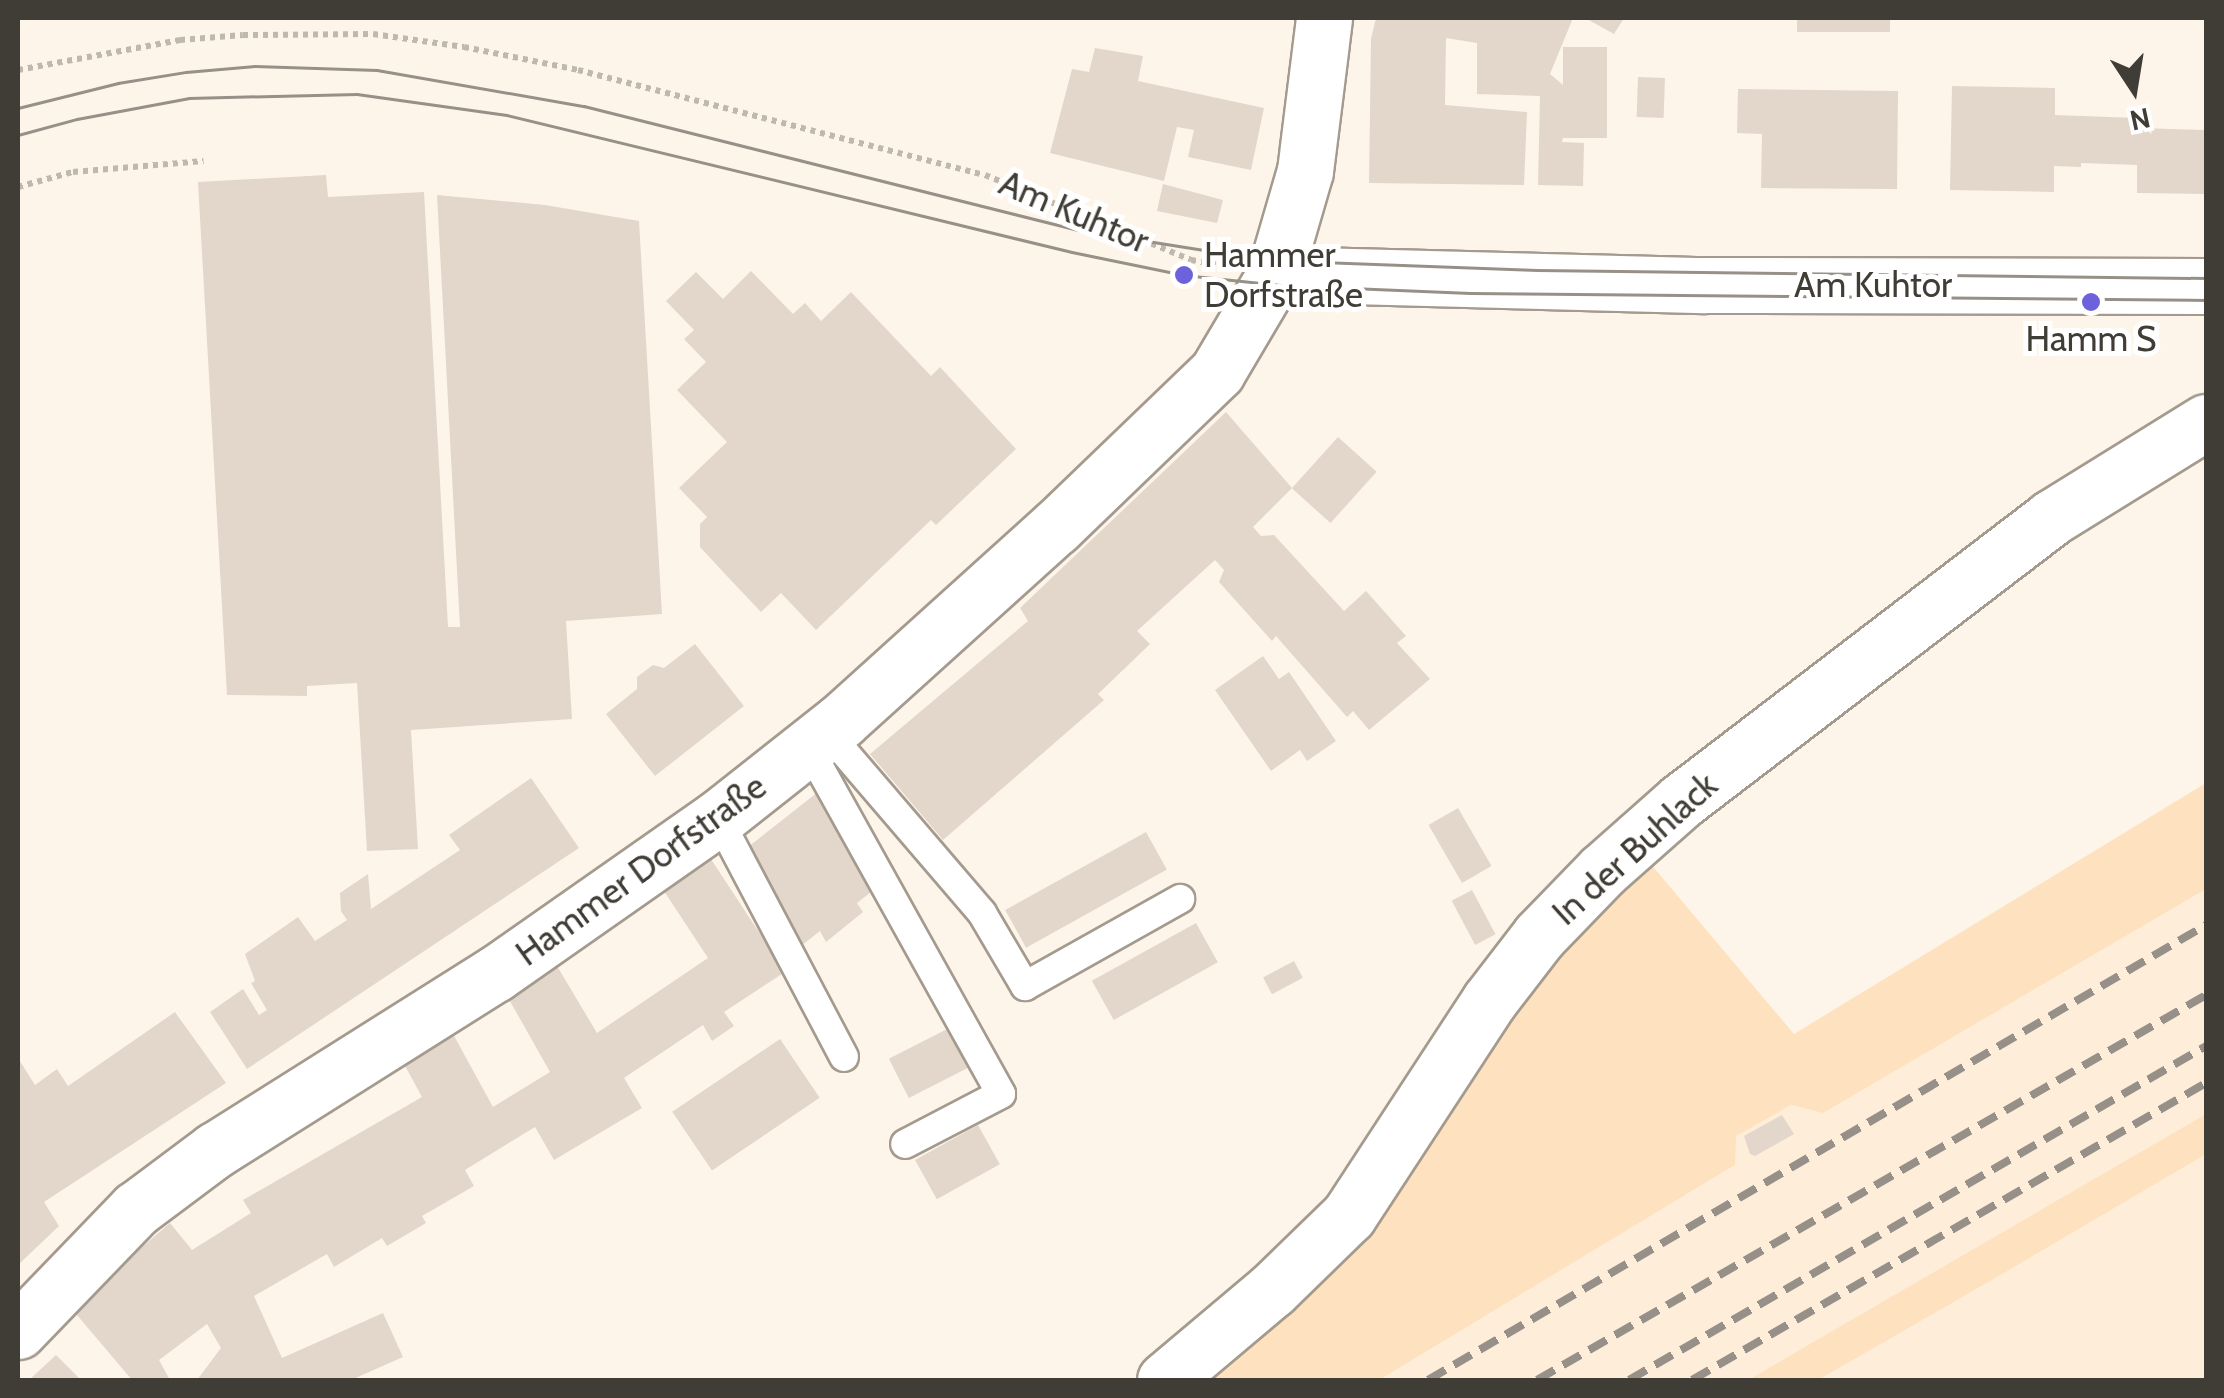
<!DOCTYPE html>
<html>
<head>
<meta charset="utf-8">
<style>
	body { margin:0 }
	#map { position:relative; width:2224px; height:1398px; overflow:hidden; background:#fef5ea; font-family:Cabin,sans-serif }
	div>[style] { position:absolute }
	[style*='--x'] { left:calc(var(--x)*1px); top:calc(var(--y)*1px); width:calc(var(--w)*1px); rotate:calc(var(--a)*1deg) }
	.built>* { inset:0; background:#fdedd9 }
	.green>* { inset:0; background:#fee1be }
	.building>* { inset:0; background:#e2d7ca; transform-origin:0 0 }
	.path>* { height:6px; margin-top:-3px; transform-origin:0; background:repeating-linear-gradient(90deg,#bfb8af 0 5px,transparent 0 10px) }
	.roads { filter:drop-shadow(2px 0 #a49a8d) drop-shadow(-2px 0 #a49a8d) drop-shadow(0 2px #a49a8d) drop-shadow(0 -2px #a49a8d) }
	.service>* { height:28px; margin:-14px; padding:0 14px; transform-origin:14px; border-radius:14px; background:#fff }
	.minor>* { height:55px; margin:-27.5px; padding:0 27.5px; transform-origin:27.5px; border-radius:27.5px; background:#fff }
	.tram>* { height:2.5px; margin:-1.25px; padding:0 1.25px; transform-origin:1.25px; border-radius:1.25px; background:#969088 }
	.rail>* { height:8px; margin-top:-4px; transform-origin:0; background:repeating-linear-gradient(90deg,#969088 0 20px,transparent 0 30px) }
	.dots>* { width:28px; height:28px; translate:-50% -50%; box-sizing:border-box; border:5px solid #fff; border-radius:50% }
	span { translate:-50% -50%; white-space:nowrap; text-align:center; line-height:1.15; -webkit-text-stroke:10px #fff; paint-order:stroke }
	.street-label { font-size:35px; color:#403c36 }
	.poi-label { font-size:35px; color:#403c36 }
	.left { translate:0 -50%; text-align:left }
	.frame { position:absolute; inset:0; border:20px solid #403c36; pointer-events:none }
	.north { position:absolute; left:2084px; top:40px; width:100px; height:100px; -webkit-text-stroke:8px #fff; paint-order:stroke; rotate:168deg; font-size:28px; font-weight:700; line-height:40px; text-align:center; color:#403c36 }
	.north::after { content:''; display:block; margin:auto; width:35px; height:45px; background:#403c36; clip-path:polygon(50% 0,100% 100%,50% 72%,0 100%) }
</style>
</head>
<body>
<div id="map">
	<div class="built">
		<div style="clip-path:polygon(2206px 889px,2206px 1114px,1748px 1380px,1379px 1380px,1734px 1166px,1735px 1136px,1791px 1105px,1823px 1113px)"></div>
		<div style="clip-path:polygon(2206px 1136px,2206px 1380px,1784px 1380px)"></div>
	</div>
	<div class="green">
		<div style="clip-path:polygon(2206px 783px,2206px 889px,1823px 1113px,1791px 1105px,1736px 1136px,1735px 1165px,1379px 1380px,1173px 1380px,1639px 850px,1794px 1034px)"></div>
		<div style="clip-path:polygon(2206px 1114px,2206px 1154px,2002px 1274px,1818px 1380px,1748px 1380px)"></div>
	</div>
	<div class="building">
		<div style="clip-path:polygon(1376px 18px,1573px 18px,1550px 74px,1563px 85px,1563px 47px,1607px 47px,1607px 138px,1563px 138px,1562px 142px,1584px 143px,1583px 186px,1538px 185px,1540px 96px,1477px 94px,1477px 43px,1446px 38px,1445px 105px,1527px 112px,1524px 185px,1369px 183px,1371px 39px)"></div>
		<div style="clip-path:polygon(1585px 18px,1624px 18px,1614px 34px)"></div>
		<div style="left:1797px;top:18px;width:93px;height:14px"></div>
		<div style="clip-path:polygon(1095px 48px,1143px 56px,1138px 81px,1264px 108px,1251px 170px,1188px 157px,1194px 130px,1177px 127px,1164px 181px,1050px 153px,1072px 69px,1089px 72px)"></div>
		<div style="left:1638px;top:77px;width:27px;height:40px;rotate:2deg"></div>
		<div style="clip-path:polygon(1952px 86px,2055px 88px,2055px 115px,2138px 118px,2138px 128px,2206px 130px,2206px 194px,2137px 193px,2137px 165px,2081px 163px,2081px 167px,2054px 166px,2054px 192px,1950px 190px)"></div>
		<div style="clip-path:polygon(1738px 89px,1898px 91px,1897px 189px,1761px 188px,1762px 134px,1737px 133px)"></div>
		<div style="clip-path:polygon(326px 175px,328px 197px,424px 192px,448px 627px,460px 627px,437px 195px,545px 205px,639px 221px,662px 614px,566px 621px,572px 719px,411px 730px,418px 849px,367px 851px,357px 683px,307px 686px,307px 696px,227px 695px,198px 182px)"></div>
		<div style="clip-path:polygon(1163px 184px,1223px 200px,1217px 223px,1157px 211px)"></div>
		<div style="clip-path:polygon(751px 271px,793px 314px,805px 303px,821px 321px,851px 292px,931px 376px,940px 367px,1016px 449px,936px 525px,931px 520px,816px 630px,781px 593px,761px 612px,725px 574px,700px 547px,700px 524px,707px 517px,679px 488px,727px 442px,677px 390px,706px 362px,684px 339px,694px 330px,666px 301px,696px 272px,723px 299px)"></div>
		<div style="clip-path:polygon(1226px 412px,1292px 488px,1253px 527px,1261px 536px,1274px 535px,1344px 611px,1366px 591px,1406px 636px,1397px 643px,1430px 679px,1369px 730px,1353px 711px,1347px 717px,1276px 636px,1272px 641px,1219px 582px,1224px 570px,1215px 560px,1137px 631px,1150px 644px,1098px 694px,1104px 700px,943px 840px,870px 754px,1028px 621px,1020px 608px)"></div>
		<div style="left:1338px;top:437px;width:52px;height:69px;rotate:42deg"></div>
		<div style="clip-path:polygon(695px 644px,744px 706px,655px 776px,606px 714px,637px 689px,637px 677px,653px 665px,664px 668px)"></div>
		<div style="clip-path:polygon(1263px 656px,1279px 679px,1289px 672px,1336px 741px,1307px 761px,1300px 750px,1271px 771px,1215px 690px)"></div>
		<div style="clip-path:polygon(531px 778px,579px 848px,247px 1069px,210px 1012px,243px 989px,259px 1015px,267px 1010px,251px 983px,255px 981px,245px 954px,298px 917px,315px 941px,347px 920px,341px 911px,340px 893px,368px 874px,371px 909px,460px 850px,449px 835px)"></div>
		<div style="clip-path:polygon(823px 788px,876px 888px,857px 903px,863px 912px,826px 942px,820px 931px,801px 946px,748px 847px)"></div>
		<div style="left:1458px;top:808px;width:67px;height:34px;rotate:60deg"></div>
		<div style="left:1146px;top:832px;width:43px;height:161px;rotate:61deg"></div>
		<div style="clip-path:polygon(707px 853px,785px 972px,724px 1012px,734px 1026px,712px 1041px,703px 1025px,624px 1078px,642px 1108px,554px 1160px,535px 1127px,465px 1170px,474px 1186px,422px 1216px,426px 1223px,387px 1246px,382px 1238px,334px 1267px,327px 1254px,254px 1296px,282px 1358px,383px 1313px,403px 1357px,351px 1380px,197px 1380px,221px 1348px,207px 1324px,159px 1360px,170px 1380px,132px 1380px,71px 1308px,170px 1223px,192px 1250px,251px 1213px,243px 1200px,422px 1097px,398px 1053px,447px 1023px,493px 1107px,550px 1072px,502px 987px,551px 956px,597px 1033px,708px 958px,660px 885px)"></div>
		<div style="left:1472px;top:890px;width:50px;height:23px;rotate:62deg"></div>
		<div style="left:1196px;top:923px;width:45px;height:119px;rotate:61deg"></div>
		<div style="left:1294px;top:961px;width:19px;height:35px;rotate:62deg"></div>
		<div style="clip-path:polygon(175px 1012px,226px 1083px,44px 1202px,59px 1226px,18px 1265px,18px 1058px,35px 1085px,57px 1069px,68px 1086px)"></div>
		<div style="left:953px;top:1026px;width:44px;height:72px;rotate:63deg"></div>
		<div style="left:780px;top:1039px;width:71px;height:130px;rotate:56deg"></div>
		<div style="clip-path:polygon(1782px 1115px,1794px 1134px,1755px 1156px,1750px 1154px,1744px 1136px)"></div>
		<div style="left:978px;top:1125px;width:45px;height:72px;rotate:61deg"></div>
		<div style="clip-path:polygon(56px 1355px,81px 1380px,29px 1380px)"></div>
	</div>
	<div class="path">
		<div style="--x:18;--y:70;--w:165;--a:-10.5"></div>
		<div style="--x:180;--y:40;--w:63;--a:-4.5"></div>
		<div style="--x:243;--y:35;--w:130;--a:-0.4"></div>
		<div style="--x:373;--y:34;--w:92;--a:8.1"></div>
		<div style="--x:464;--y:47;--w:116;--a:11.4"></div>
		<div style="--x:578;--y:70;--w:420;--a:14.5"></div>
		<div style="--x:985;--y:175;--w:223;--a:22.4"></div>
		<div style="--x:1191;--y:260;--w:28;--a:10"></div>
		<div style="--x:18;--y:187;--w:57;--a:-15.3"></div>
		<div style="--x:73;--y:172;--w:131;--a:-4.8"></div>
	</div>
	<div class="roads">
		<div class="service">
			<div style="--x:827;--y:732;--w:238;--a:49.4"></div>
			<div style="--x:982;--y:913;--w:85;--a:59.5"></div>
			<div style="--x:1025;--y:986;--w:178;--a:-29.3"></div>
			<div style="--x:808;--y:747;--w:397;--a:60.9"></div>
			<div style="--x:1001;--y:1094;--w:108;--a:152.5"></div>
			<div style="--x:718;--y:818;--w:270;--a:62.2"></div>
		</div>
		<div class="minor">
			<div style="--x:1275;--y:274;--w:430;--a:1.5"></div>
			<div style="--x:1705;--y:285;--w:501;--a:0.11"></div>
			<div style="--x:18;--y:1331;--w:170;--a:-46"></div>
			<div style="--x:136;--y:1209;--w:99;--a:-36.8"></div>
			<div style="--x:215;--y:1150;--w:331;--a:-32.2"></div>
			<div style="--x:495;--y:974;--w:272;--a:-35"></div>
			<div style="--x:718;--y:818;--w:157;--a:-38.3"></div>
			<div style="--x:841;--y:721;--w:290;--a:-42.1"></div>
			<div style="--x:1056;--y:527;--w:223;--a:-43.9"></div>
			<div style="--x:1217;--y:372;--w:114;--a:-59.4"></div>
			<div style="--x:1275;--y:274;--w:107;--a:-73.8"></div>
			<div style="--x:1305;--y:171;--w:154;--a:-82.9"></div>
			<div style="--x:1165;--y:1380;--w:140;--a:-40.1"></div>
			<div style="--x:1272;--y:1290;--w:107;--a:-44.2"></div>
			<div style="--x:1349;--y:1215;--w:256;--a:-56.8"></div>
			<div style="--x:1489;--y:1001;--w:82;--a:-52.4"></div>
			<div style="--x:1539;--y:936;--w:92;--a:-45.9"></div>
			<div style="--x:1603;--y:870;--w:104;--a:-41.5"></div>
			<div style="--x:1681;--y:801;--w:466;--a:-37.4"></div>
			<div style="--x:2051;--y:518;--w:182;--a:-31.8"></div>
		</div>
	</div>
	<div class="tram">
		<div style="--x:18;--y:108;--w:103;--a:-14"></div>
		<div style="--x:118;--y:83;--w:69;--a:-9.2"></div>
		<div style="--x:186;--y:72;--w:69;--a:-5"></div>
		<div style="--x:255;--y:66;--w:122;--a:1.9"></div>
		<div style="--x:377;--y:70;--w:210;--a:9.9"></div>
		<div style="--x:584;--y:106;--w:509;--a:14.09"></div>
		<div style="--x:1078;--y:230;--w:191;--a:9"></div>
		<div style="--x:1267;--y:260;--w:270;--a:2.1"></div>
		<div style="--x:1537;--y:270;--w:669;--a:0.69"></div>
		<div style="--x:18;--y:135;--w:61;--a:-15.2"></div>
		<div style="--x:77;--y:119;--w:114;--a:-10.6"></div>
		<div style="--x:189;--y:98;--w:168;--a:-1.4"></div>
		<div style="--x:357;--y:94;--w:151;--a:8"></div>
		<div style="--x:507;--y:115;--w:581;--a:13.63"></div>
		<div style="--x:1072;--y:252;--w:114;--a:11.6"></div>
		<div style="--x:1184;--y:275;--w:96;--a:6"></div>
		<div style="--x:1279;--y:285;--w:191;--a:2.4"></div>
		<div style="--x:1470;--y:293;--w:736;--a:0.54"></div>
	</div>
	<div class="rail">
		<div style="--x:1428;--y:1380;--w:901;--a:-30.32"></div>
		<div style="--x:1537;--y:1380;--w:772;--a:-29.92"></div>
		<div style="--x:1629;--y:1380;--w:667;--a:-30.06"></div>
		<div style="--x:1692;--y:1380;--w:594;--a:-30.02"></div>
	</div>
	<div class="dots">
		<div style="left:1184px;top:275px;background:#6d62dc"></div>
		<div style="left:2091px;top:302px;background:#6d62dc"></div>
	</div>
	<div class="street-label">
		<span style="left:1074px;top:212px;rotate:23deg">Am Kuhtor</span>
		<span style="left:1873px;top:285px">Am Kuhtor</span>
		<span style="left:1635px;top:849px;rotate:-42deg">In der Buhlack</span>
		<span style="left:641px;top:870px;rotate:-36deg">Hammer Dorfstraße</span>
	</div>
	<div class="poi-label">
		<span class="left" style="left:1204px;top:275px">Hammer<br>Dorfstraße</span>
		<span style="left:2091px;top:339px">Hamm S</span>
	</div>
	<div class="frame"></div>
	<div class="north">N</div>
</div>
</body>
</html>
